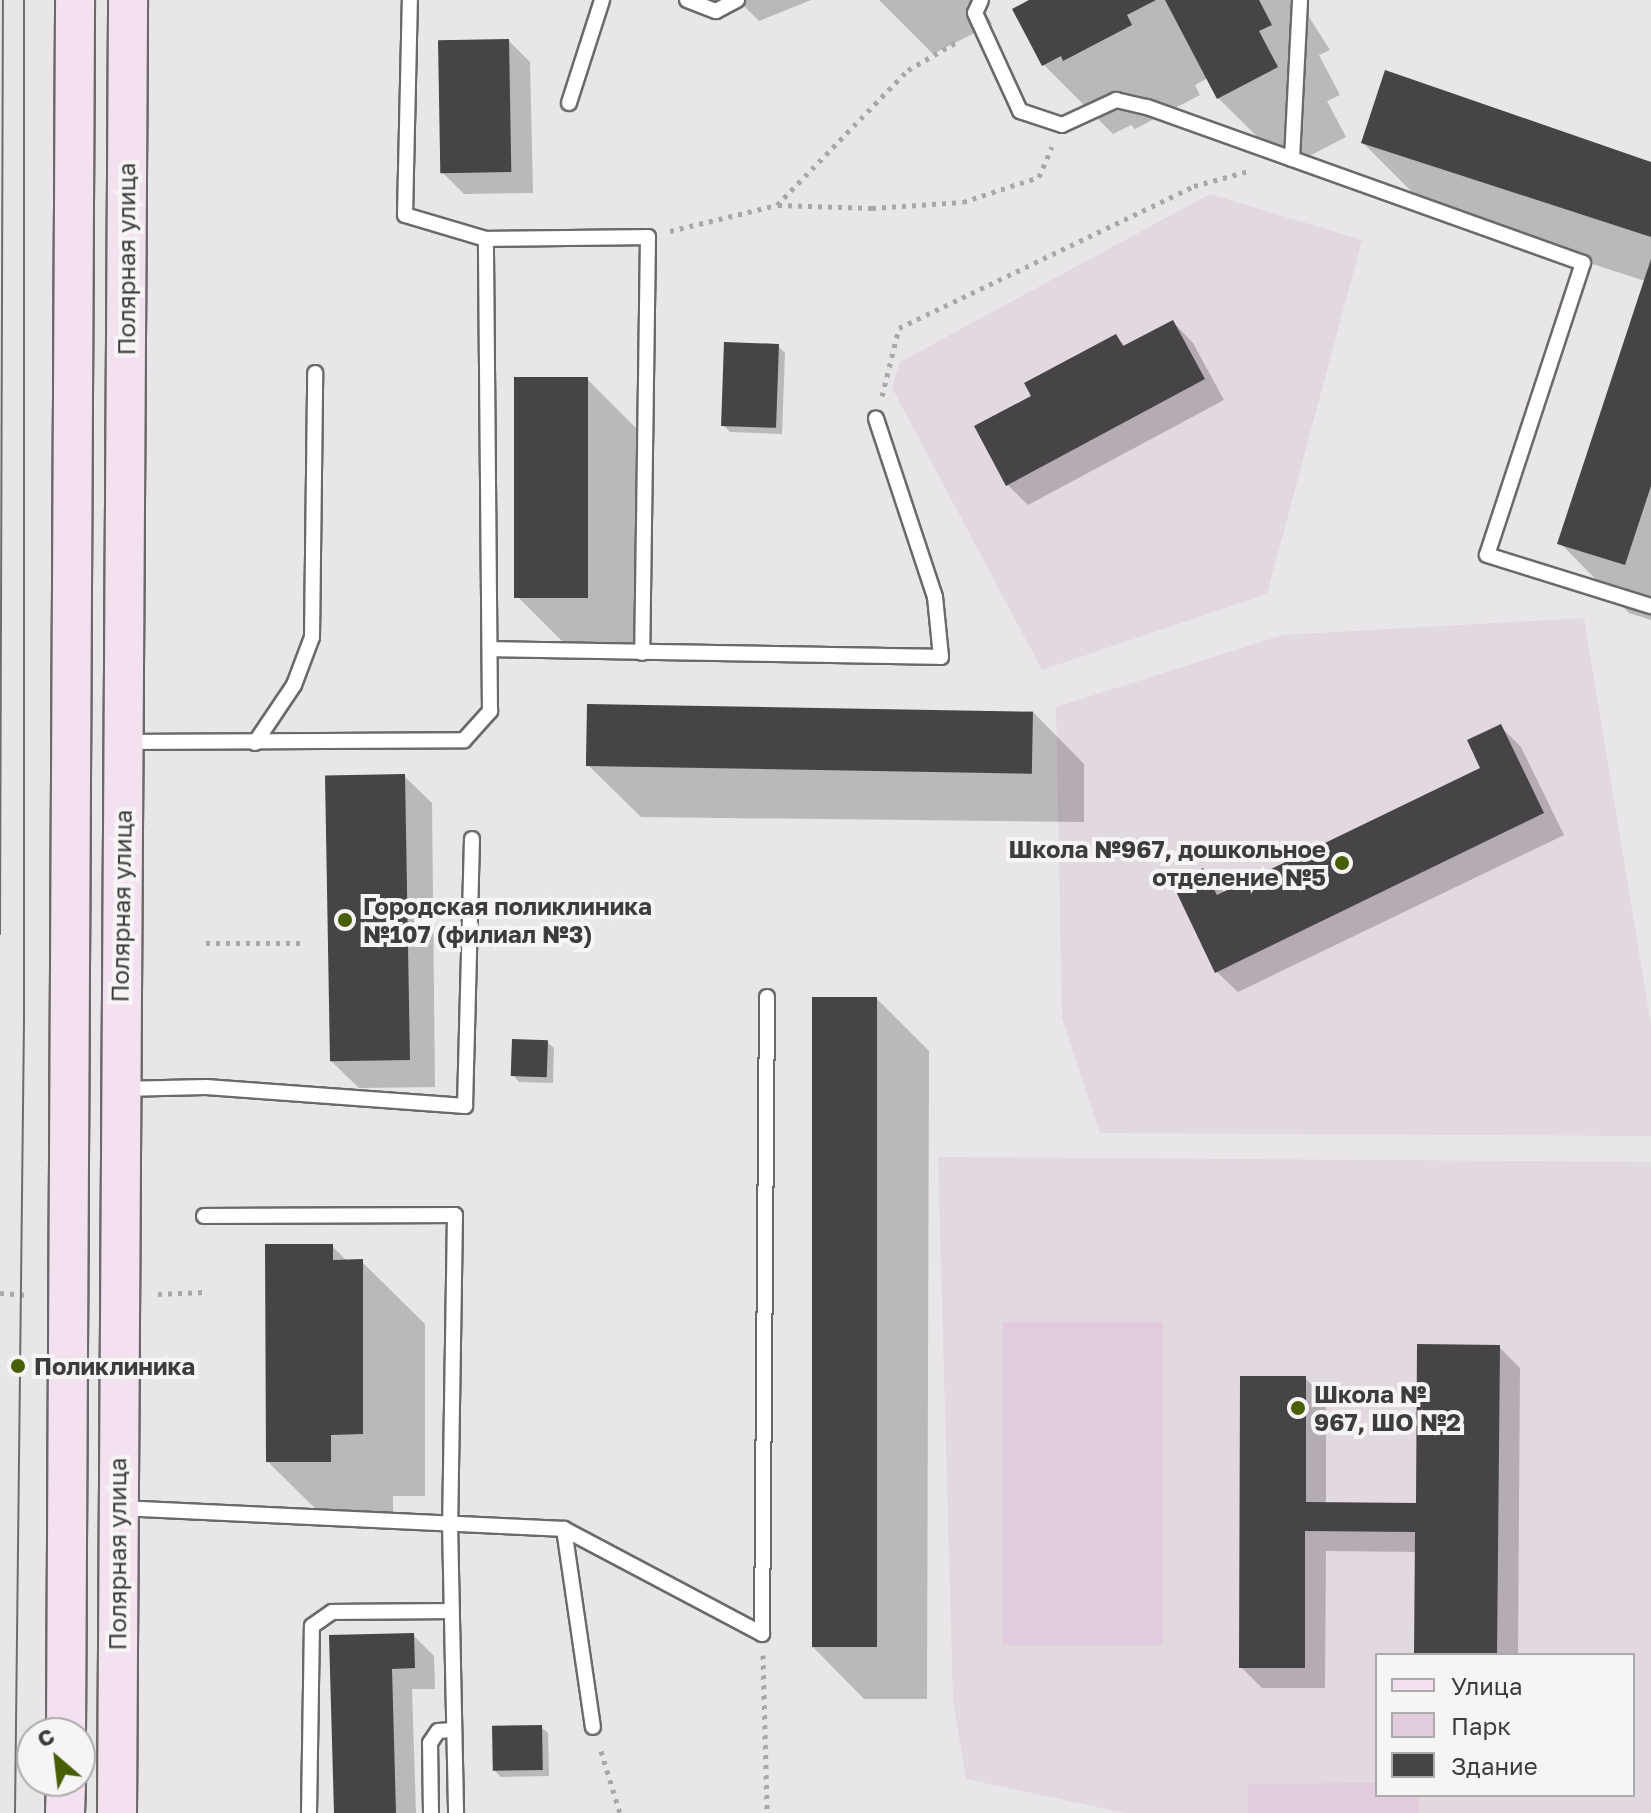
<!DOCTYPE html>
<html>
<head>
<meta charset="utf-8">
<style>
	body { margin:0 }
	#map { position:relative; width:1651px; height:1813px; overflow:hidden; background:#e9e6e9; font-family:"Golos Text",sans-serif }
	div>[style] { position:absolute }
	[style*='--x'] { left:calc(var(--x)*1px); top:calc(var(--y)*1px); width:calc(var(--w)*1px); rotate:calc(var(--a)*1deg) }
	.built>* { inset:0; background:#e2d8df }
	.green>* { inset:0; background:#e2cbdd; transform-origin:0 0 }
	.shadow>* { inset:0; background:#0003 }
	.building>* { inset:0; background:#464446; transform-origin:0 0 }
	.path>* { height:5px; margin-top:-2.5px; transform-origin:0; background:repeating-linear-gradient(90deg,#aaa7a9 0 4px,transparent 0 10px) }
	.roads { filter:drop-shadow(2px 0 #6c696b) drop-shadow(-2px 0 #6c696b) drop-shadow(0 2px #6c696b) drop-shadow(0 -2px #6c696b) }
	.service>* { height:14px; margin:-7px; padding:0 7px; transform-origin:7px; border-radius:7px; background:#fff }
	.secondary>* { height:38px; margin:-19px; padding:0 19px; transform-origin:19px; border-radius:19px; background:#f4e1f0 }
	.tram>* { height:2px; margin:-1px; padding:0 1px; transform-origin:1px; border-radius:1px; background:#6e6c6d }
	.dots>* { width:22px; height:22px; translate:-50% -50%; box-sizing:border-box; border:4px solid #f7f4f6; border-radius:50% }
	span { translate:-50% -50%; white-space:nowrap; text-align:center; line-height:1.15; -webkit-text-stroke:8px #f7f4f6; paint-order:stroke }
	.street-label { font-size:24px; color:#3d3b3c }
	.poi-label { font-size:24px; color:#3d3b3c; font-weight:700 }
	.right { translate:-100% -50%; text-align:right }
	.left { translate:0 -50%; text-align:left }
	.legend { position:absolute; left:1375px; top:1653px; width:260px; height:144px; box-sizing:border-box; background:#f7f4f6; border:2px solid #adaaac; margin:0; padding:10px 14px; list-style:none; font-size:24px; color:#3d3b3c }
	.legend li { display:flex; align-items:center; gap:16px; height:40px }
	.legend b { width:40px; border:2px solid #adaaac }
	.north { position:absolute; left:16px; top:1717px; width:80px; height:80px; box-sizing:border-box; background:#f7f4f6; border:2px solid #adaaac; border-radius:50%; rotate:332deg; font-size:22px; font-weight:700; line-height:32px; text-align:center; color:#3d3b3c }
	.north::after { content:''; display:block; margin:auto; width:28px; height:36px; background:#495f07; clip-path:polygon(50% 0,100% 100%,50% 72%,0 100%) }
</style>
</head>
<body>
<div id="map">
	<div class="built">
		<div style="clip-path:polygon(1210px 194px,1362px 240px,1267px 594px,1042px 670px,892px 388px,900px 362px)"></div>
		<div style="clip-path:polygon(1584px 618px,1651px 1025px,1651px 1136px,1100px 1133px,1062px 1018px,1056px 707px,1283px 635px)"></div>
		<div style="clip-path:polygon(evenodd,938px 1157px,1651px 1162px,1651px 1813px,1125px 1813px,966px 1779px,953px 1701px,938px 1157px,1377px 1655px,1633px 1655px,1633px 1795px,1377px 1795px,1377px 1655px)"></div>
	</div>
	<div class="green">
		<div style="left:1003px;top:1322px;width:160px;height:323px"></div>
		<div style="clip-path:polygon(1377px 1783px,1377px 1795px,1418px 1795px,1419px 1813px,1248px 1813px,1248px 1784px)"></div>
	</div>
	<div class="shadow">
		<div style="clip-path:polygon(738px 0,811px 0,759px 21px)"></div>
		<div style="clip-path:polygon(879px 0,979px 0,992px 24px,933px 54px)"></div>
		<div style="clip-path:polygon(1033px 0,1298px 0,1330px 50px,1319px 55px,1340px 95px,1327px 101px,1346px 137px,1288px 167px,1218px 98px,1208px 78px,1195px 85px,1200px 95px,1135px 129px,1131px 125px,1113px 134px,1044px 65px)"></div>
		<div style="clip-path:polygon(509px 41px,530px 62px,533px 193px,464px 194px,443px 173px)"></div>
		<div style="clip-path:polygon(1363px 143px,1651px 164px,1651px 620px,1629px 613px,1560px 543px,1645px 281px,1432px 212px)"></div>
		<div style="clip-path:polygon(1173px 322px,1193px 343px,1224px 400px,1028px 505px,1007px 484px,1034px 397px,1116px 336px,1126px 347px)"></div>
		<div style="clip-path:polygon(778px 346px,785px 353px,782px 434px,730px 432px,723px 425px)"></div>
		<div style="clip-path:polygon(587px 379px,650px 442px,651px 659px,581px 660px,518px 597px)"></div>
		<div style="clip-path:polygon(1032px 711px,1084px 764px,1084px 822px,641px 817px,588px 765px)"></div>
		<div style="clip-path:polygon(1500px 726px,1521px 747px,1564px 835px,1238px 992px,1217px 972px,1203px 870px,1225px 893px,1483px 769px)"></div>
		<div style="clip-path:polygon(404px 776px,432px 803px,435px 1087px,359px 1088px,331px 1061px)"></div>
		<div style="clip-path:polygon(877px 999px,929px 1051px,927px 1699px,864px 1699px,812px 1646px)"></div>
		<div style="clip-path:polygon(547px 1042px,554px 1048px,553px 1083px,519px 1082px,513px 1075px)"></div>
		<div style="clip-path:polygon(332px 1246px,348px 1262px,362px 1262px,425px 1324px,425px 1496px,393px 1496px,393px 1524px,331px 1524px,268px 1462px)"></div>
		<div style="clip-path:polygon(1499px 1347px,1520px 1368px,1518px 1655px,1416px 1655px,1417px 1552px,1326px 1551px,1325px 1688px,1262px 1688px,1241px 1667px,1305px 1378px,1326px 1399px,1326px 1504px,1418px 1505px)"></div>
		<div style="clip-path:polygon(413px 1635px,434px 1656px,435px 1689px,412px 1689px,416px 1813px,336px 1813px,331px 1637px)"></div>
		<div style="clip-path:polygon(541px 1727px,548px 1733px,549px 1776px,501px 1777px,495px 1771px)"></div>
	</div>
	<div class="building">
		<div style="clip-path:polygon(1029px 0,1156px 0,1127px 15px,1132px 25px,1063px 61px,1061px 56px,1042px 66px,1012px 9px)"></div>
		<div style="clip-path:polygon(1165px 0,1259px 0,1272px 25px,1259px 31px,1278px 67px,1217px 99px)"></div>
		<div style="left:509px;top:39px;width:133px;height:71px;rotate:89deg"></div>
		<div style="clip-path:polygon(1385px 70px,1651px 162px,1651px 237px,1361px 143px)"></div>
		<div style="clip-path:polygon(1651px 259px,1651px 486px,1625px 565px,1557px 544px)"></div>
		<div style="clip-path:polygon(1173px 320px,1205px 379px,1006px 486px,974px 426px,1031px 396px,1024px 383px,1116px 334px,1123px 346px)"></div>
		<div style="left:724px;top:342px;width:55px;height:84px;rotate:2deg"></div>
		<div style="left:514px;top:377px;width:74px;height:221px"></div>
		<div style="left:587px;top:704px;width:446px;height:62px;rotate:1deg"></div>
		<div style="clip-path:polygon(1501px 724px,1544px 813px,1215px 973px,1172px 883px,1203px 868px,1217px 895px,1480px 768px,1467px 740px)"></div>
		<div style="left:405px;top:774px;width:286px;height:80px;rotate:89deg"></div>
		<div style="left:812px;top:997px;width:65px;height:650px"></div>
		<div style="left:512px;top:1039px;width:36px;height:37px;rotate:2deg"></div>
		<div style="clip-path:polygon(265px 1244px,333px 1244px,333px 1260px,363px 1259px,363px 1434px,331px 1435px,331px 1462px,266px 1462px)"></div>
		<div style="clip-path:polygon(1417px 1344px,1500px 1345px,1497px 1655px,1414px 1655px,1415px 1532px,1305px 1531px,1305px 1668px,1239px 1668px,1240px 1376px,1306px 1376px,1306px 1502px,1416px 1503px)"></div>
		<div style="clip-path:polygon(414px 1633px,415px 1668px,392px 1669px,396px 1813px,334px 1813px,329px 1635px)"></div>
		<div style="left:542px;top:1725px;width:45px;height:50px;rotate:89deg"></div>
	</div>
	<div class="path">
		<div style="--x:778;--y:205;--w:94;--a:1.8"></div>
		<div style="--x:872;--y:208;--w:91;--a:-3.8"></div>
		<div style="--x:963;--y:202;--w:80;--a:-18.2"></div>
		<div style="--x:1039;--y:177;--w:33;--a:-67"></div>
		<div style="--x:670;--y:231;--w:110;--a:-13.7"></div>
		<div style="--x:777;--y:205;--w:188;--a:-45.9"></div>
		<div style="--x:908;--y:70;--w:60;--a:-30"></div>
		<div style="--x:882;--y:396;--w:70;--a:-76"></div>
		<div style="--x:899;--y:328;--w:327;--a:-25.7"></div>
		<div style="--x:1194;--y:186;--w:56;--a:-15.5"></div>
		<div style="--x:206;--y:943;--w:96;--a:0"></div>
		<div style="--x:0;--y:1293;--w:26;--a:4"></div>
		<div style="--x:158;--y:1294;--w:47;--a:-2.4"></div>
		<div style="--x:763;--y:1655;--w:158;--a:88.5"></div>
		<div style="--x:601;--y:1751;--w:65;--a:73"></div>
	</div>
	<div class="roads">
		<div class="service">
			<div style="--x:687;--y:0;--w:31;--a:21"></div>
			<div style="--x:716;--y:11;--w:24;--a:-28"></div>
			<div style="--x:981;--y:0;--w:14;--a:115"></div>
			<div style="--x:975;--y:13;--w:108;--a:65.3"></div>
			<div style="--x:1020;--y:111;--w:44;--a:18.4"></div>
			<div style="--x:1062;--y:125;--w:60;--a:-24.8"></div>
			<div style="--x:1116;--y:100;--w:32;--a:13"></div>
			<div style="--x:1147;--y:107;--w:463;--a:19.7"></div>
			<div style="--x:1583;--y:263;--w:307;--a:108.2"></div>
			<div style="--x:1487;--y:555;--w:172;--a:17.3"></div>
			<div style="--x:569;--y:103;--w:108;--a:-72.2"></div>
			<div style="--x:1292;--y:159;--w:159;--a:-87.1"></div>
			<div style="--x:486;--y:239;--w:162;--a:-0.7"></div>
			<div style="--x:648;--y:237;--w:416;--a:90.8"></div>
			<div style="--x:490;--y:649;--w:451;--a:1"></div>
			<div style="--x:941;--y:657;--w:60;--a:-95.7"></div>
			<div style="--x:935;--y:597;--w:188;--a:-108.3"></div>
			<div style="--x:127;--y:742;--w:337;--a:-0.3"></div>
			<div style="--x:464;--y:740;--w:39;--a:-48"></div>
			<div style="--x:490;--y:711;--w:472;--a:-90.5"></div>
			<div style="--x:486;--y:239;--w:84;--a:-163.5"></div>
			<div style="--x:405;--y:215;--w:215;--a:-88.7"></div>
			<div style="--x:255;--y:743;--w:70;--a:-56.1"></div>
			<div style="--x:294;--y:685;--w:51;--a:-69.4"></div>
			<div style="--x:312;--y:637;--w:264;--a:-89.3"></div>
			<div style="--x:121;--y:1089;--w:85;--a:-1.3"></div>
			<div style="--x:206;--y:1087;--w:260;--a:4.2"></div>
			<div style="--x:465;--y:1106;--w:267;--a:-88.5"></div>
			<div style="--x:204;--y:1216;--w:251;--a:-0.2"></div>
			<div style="--x:455;--y:1215;--w:308;--a:90.9"></div>
			<div style="--x:450;--y:1523;--w:290;--a:88.8"></div>
			<div style="--x:121;--y:1508;--w:443;--a:2.7"></div>
			<div style="--x:564;--y:1529;--w:224;--a:27.9"></div>
			<div style="--x:762;--y:1634;--w:637;--a:-89.55"></div>
			<div style="--x:564;--y:1529;--w:200;--a:81.7"></div>
			<div style="--x:309;--y:1813;--w:187;--a:-89.1"></div>
			<div style="--x:312;--y:1626;--w:24;--a:-35"></div>
			<div style="--x:332;--y:1612;--w:119;--a:-0.5"></div>
			<div style="--x:431;--y:1813;--w:70;--a:-90.8"></div>
			<div style="--x:430;--y:1743;--w:14;--a:-56"></div>
			<div style="--x:438;--y:1731;--w:16;--a:-4"></div>
		</div>
		<div class="secondary">
			<div style="--x:66;--y:1733;--w:1733;--a:-89.7"></div>
			<div style="--x:65;--y:1813;--w:32;--a:-88"></div>
			<div style="--x:117;--y:1813;--w:1813;--a:-89.65"></div>
		</div>
	</div>
	<div class="tram">
		<div style="--x:0;--y:934;--w:934;--a:-89.82"></div>
		<div style="--x:15;--y:1813;--w:791;--a:-89.35"></div>
		<div style="--x:24;--y:1022;--w:1022;--a:-90"></div>
	</div>
	<div class="dots">
		<div style="left:1342px;top:863px;background:#495f07"></div>
		<div style="left:345px;top:920px;background:#495f07"></div>
		<div style="left:18px;top:1366px;background:#495f07"></div>
		<div style="left:1298px;top:1408px;background:#495f07"></div>
	</div>
	<div class="street-label">
		<span style="left:126px;top:259px;rotate:-90deg">Полярная улица</span>
		<span style="left:121px;top:906px;rotate:-89deg">Полярная улица</span>
		<span style="left:117px;top:1554px;rotate:-90deg">Полярная улица</span>
	</div>
	<div class="poi-label">
		<span class="right" style="left:1326px;top:863px">Школа №967, дошкольное<br>отделение №5</span>
		<span class="left" style="left:363px;top:920px">Городская поликлиника<br>№107 (филиал №3)</span>
		<span class="left" style="left:34px;top:1366px">Поликлиника</span>
		<span class="left" style="left:1314px;top:1408px">Школа №<br>967, ШО №2</span>
	</div>
	<ul class="legend">
	<li><b style="height:10px;background:#f4e1f0"></b>Улица</li>
	<li><b style="height:22px;background:#e2cbdd"></b>Парк</li>
	<li><b style="height:22px;background:#464446"></b>Здание</li>
	</ul>
	<div class="north">С</div>
</div>
</body>
</html>
